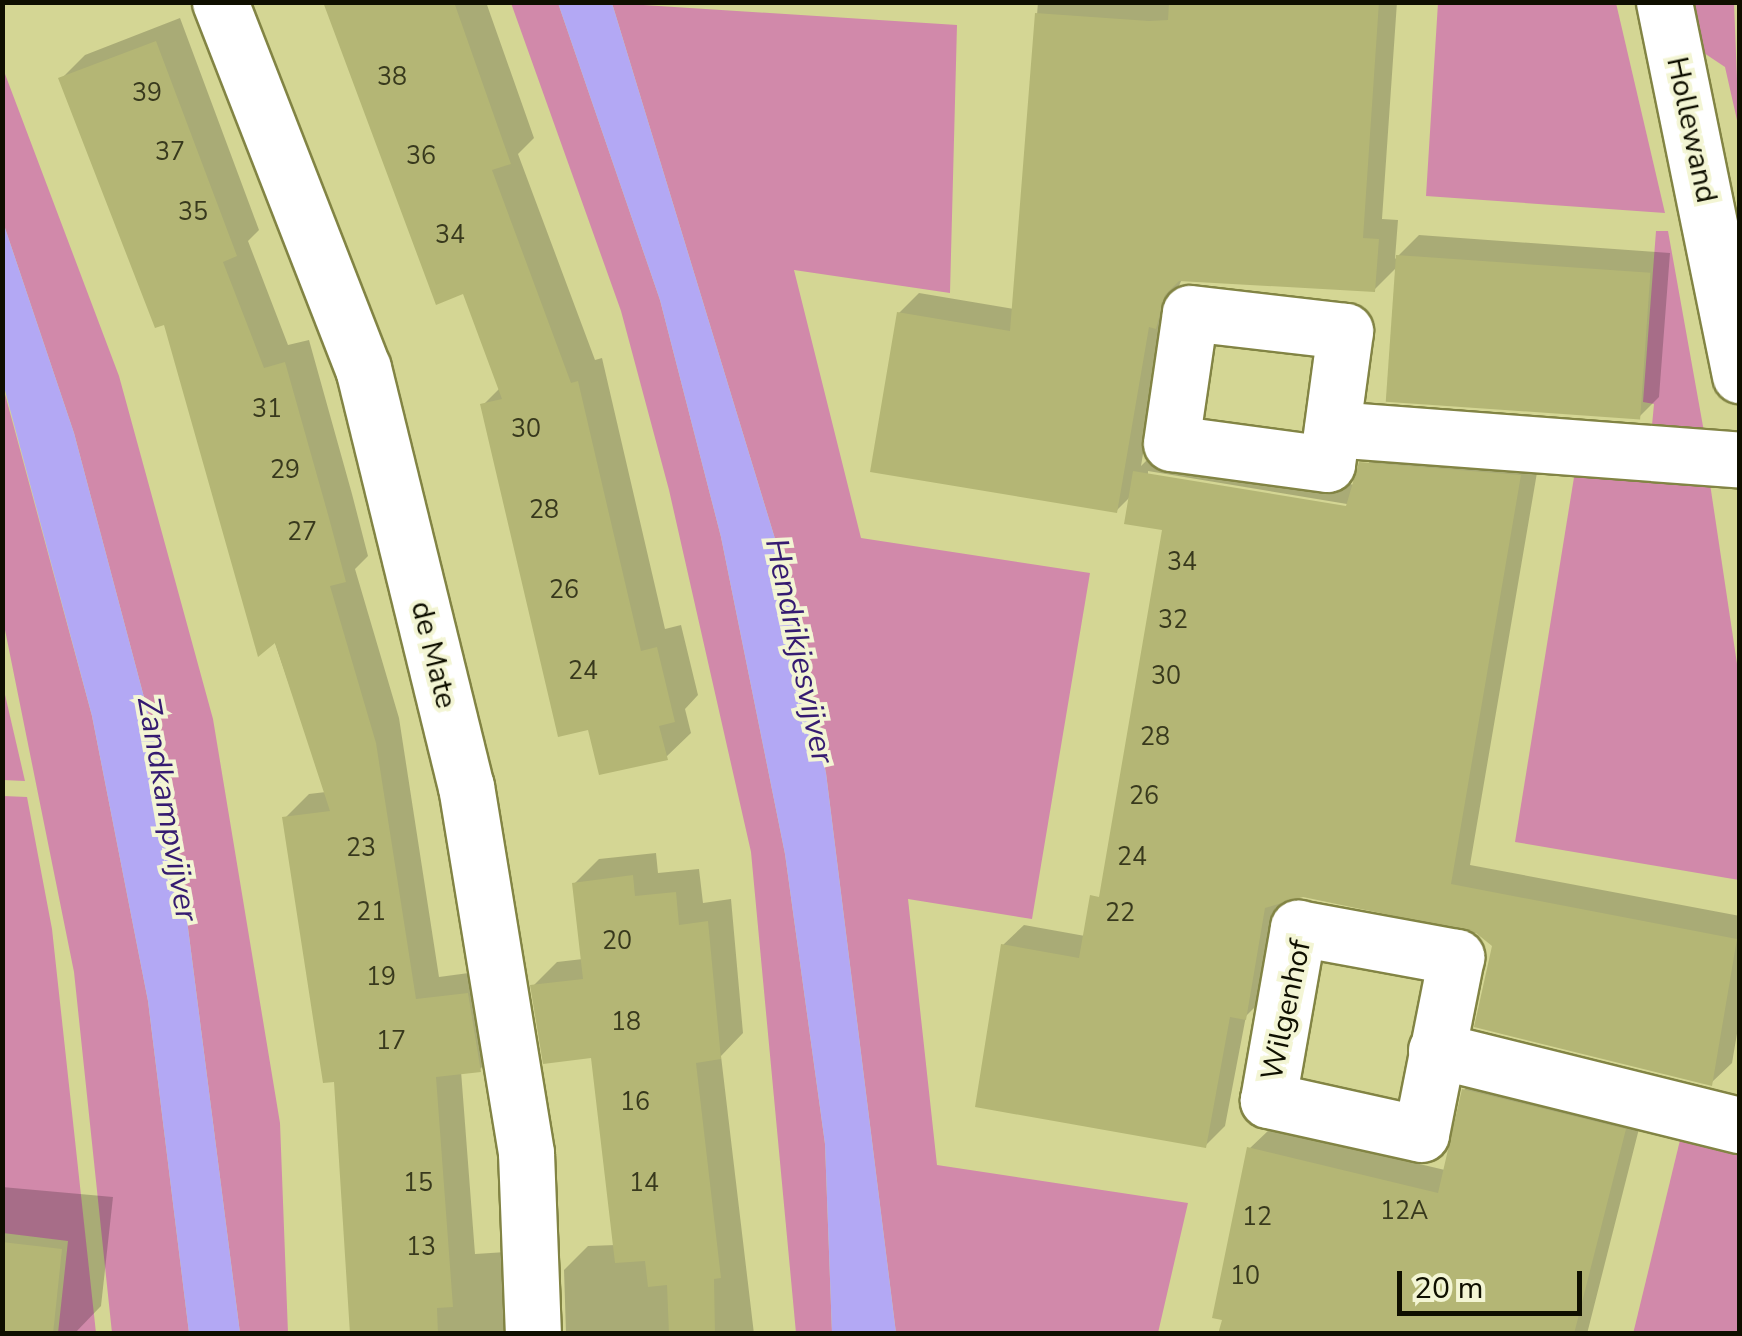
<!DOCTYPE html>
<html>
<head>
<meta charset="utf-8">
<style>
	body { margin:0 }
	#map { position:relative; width:1742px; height:1336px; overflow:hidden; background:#d4d694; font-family:"Nunito Sans",sans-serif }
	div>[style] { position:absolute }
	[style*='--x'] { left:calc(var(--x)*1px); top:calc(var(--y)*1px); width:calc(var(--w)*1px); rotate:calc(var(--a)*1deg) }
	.green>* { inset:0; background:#d189aa }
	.water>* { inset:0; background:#b3a8f4 }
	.shadow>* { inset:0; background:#0003 }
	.building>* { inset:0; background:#b4b675; transform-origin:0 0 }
	.roads { filter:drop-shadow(2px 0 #828444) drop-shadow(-2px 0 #828444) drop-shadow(0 2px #828444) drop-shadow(0 -2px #828444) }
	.minor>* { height:55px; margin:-27.5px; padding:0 27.5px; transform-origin:27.5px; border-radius:27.5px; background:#fff }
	span { translate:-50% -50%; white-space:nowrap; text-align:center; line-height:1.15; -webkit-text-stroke:8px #f3f5d4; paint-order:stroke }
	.number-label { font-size:25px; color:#38391d }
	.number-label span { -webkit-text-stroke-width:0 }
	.street-label { font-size:30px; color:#0f0f00 }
	.water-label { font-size:32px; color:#351b71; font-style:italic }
	.frame { position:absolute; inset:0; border:5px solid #0f0f00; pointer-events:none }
	.scale { position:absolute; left:1397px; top:1271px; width:185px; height:45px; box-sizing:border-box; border:5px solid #0f0f00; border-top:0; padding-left:12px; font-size:30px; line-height:35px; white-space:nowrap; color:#0f0f00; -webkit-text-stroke:8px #f3f5d4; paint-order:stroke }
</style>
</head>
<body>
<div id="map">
	<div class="green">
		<div style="clip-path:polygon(511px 3px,558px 3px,660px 300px,721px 537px,785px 854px,825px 1144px,832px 1333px,796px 1333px,751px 852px,669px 490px,621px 311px)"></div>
		<div style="clip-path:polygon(612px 3px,957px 25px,950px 293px,794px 270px,861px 538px,1090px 573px,1032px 919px,908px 899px,937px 1165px,1188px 1203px,1158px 1333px,896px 1333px,826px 773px,783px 565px)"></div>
		<div style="clip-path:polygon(1438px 3px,1616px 3px,1665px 213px,1426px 196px)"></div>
		<div style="clip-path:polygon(1691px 3px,1734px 3px,1739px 129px,1725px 67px,1704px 53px)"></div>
		<div style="clip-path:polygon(2px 66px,119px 376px,213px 719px,280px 1123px,288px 1333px,240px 1333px,172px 803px,74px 433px,3px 222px)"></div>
		<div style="clip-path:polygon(1656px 231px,1668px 231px,1706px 443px,1651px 436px,1654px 404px,1643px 402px)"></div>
		<div style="clip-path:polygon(2px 383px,92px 716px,148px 1001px,189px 1333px,112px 1333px,74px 972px,3px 620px)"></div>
		<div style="clip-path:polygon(1576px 465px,1709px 477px,1739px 677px,1739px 880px,1515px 842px)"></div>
		<div style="clip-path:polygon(2px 686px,3px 686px,25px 781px,3px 780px)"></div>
		<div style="clip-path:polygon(3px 796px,27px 797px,52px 929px,96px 1333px,58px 1333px,68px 1241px,3px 1233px)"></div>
		<div style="clip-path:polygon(1681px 1136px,1739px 1150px,1739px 1333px,1633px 1334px)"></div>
	</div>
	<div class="water">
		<div style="clip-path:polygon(558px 3px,612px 3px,783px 565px,826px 773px,896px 1333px,832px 1333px,825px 1144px,785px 854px,721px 537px,660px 300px)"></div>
		<div style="clip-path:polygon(3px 222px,74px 433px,172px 803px,240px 1333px,189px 1333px,148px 1001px,92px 716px,3px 383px)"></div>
	</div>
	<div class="shadow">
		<div style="clip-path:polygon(326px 2px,486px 2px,534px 138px,518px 154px,595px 360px,602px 358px,665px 629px,681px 625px,698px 695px,685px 709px,691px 733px,666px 757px,589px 727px,483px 405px,500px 388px,465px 291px)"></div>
		<div style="clip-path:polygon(evenodd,1038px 2px,1397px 2px,1382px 219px,1398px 220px,1395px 259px,1419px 235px,1670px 253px,1659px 397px,1638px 418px,1398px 266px,1374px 290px,1182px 279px,1166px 315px,1141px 466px,1155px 452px,1355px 485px,1381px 443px,1540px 455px,1470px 865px,1740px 916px,1740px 1016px,1732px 1063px,1711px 1083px,1477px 930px,1303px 895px,1282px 901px,1265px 997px,1246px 1016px,1225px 1126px,1205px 1146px,1003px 945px,1024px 925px,1085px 936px,1104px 885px,1165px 528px,1131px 496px,1116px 511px,899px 313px,919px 293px,1014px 309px,1038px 2px,1148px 471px,1359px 506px,1358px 511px,1148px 476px,1148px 471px)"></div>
		<div style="clip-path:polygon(180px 18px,259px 230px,248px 241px,288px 345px,309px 340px,352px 494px,368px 556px,355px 569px,399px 718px,439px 977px,491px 970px,504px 1045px,480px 1069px,461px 1071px,475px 1254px,522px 1251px,506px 1334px,353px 1334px,336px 1079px,285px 818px,309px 794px,326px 792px,165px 322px,61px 79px,85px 55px)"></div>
		<div style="clip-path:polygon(656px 853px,658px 873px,699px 869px,703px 903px,731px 899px,743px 1033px,721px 1056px,754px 1334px,566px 1333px,564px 1270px,588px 1246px,616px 1245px,593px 1056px,533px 986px,557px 962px,583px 959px,575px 883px,599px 859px)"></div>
		<div style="clip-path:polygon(1484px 1070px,1644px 1109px,1587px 1334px,1221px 1334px,1249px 1149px,1270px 1129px,1445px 1170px,1464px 1090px)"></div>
		<div style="clip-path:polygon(2px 1187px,113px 1197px,101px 1306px,74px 1334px,2px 1334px)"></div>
	</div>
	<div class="building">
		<div style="clip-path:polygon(323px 2px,454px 2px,511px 164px,492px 170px,571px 383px,578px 381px,641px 651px,657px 647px,675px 722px,659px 726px,668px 760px,599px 775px,588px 730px,558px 737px,480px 404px,502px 399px,463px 294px,436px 305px)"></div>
		<div style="clip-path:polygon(1169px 2px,1379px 2px,1363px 238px,1379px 239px,1375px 292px,1179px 281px,1165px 295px,1156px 329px,1149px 327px,1117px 513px,870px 472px,897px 312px,1010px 331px,1035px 13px,1149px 21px,1168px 20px)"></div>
		<div style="clip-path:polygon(156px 41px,237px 256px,223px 262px,264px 368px,285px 362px,329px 518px,346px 582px,330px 586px,376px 743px,416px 999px,468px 993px,481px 1072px,436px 1077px,453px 1307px,437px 1308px,438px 1334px,350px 1334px,334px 1082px,323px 1083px,282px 817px,330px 811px,275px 643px,258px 657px,164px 325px,155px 328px,58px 78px)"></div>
		<div style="left:1396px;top:255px;width:255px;height:147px;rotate:4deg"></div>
		<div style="clip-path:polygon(1359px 462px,1521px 475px,1451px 884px,1737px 939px,1712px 1086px,1474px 1027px,1492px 946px,1476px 933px,1303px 897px,1265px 908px,1246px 1020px,1230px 1017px,1206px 1148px,975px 1107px,1001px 944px,1079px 958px,1090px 895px,1099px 897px,1162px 530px,1124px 524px,1133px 471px,1346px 506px)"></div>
		<div style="clip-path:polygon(633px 875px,635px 896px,676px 892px,679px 925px,708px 921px,721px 1059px,696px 1063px,721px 1278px,714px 1279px,715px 1334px,669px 1334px,667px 1285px,648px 1287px,645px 1261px,615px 1263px,591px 1058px,543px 1064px,530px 985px,583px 979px,572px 883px)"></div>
		<div style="clip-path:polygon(1462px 1089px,1626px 1129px,1574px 1334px,1218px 1334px,1222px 1320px,1212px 1318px,1247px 1147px,1438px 1193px)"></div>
		<div style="clip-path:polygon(2px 1242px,62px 1249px,53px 1334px,2px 1334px)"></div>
	</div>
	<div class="roads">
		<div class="minor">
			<div style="--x:220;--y:2;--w:393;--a:68.7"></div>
			<div style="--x:363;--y:368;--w:431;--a:76.2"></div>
			<div style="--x:466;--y:786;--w:372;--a:80.7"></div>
			<div style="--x:526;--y:1153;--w:181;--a:87.8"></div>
			<div style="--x:1664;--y:2;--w:381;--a:78.5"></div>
			<div style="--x:1190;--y:313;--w:156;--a:6.6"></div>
			<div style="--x:1345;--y:331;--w:134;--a:97.7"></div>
			<div style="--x:1327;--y:464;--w:157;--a:-172.3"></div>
			<div style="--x:1171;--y:443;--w:131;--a:-81.7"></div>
			<div style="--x:1332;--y:429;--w:409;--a:4.3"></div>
			<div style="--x:1298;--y:928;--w:161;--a:10.4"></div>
			<div style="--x:1456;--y:957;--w:180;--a:101.2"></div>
			<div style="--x:1421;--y:1134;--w:157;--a:-167.5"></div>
			<div style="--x:1268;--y:1100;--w:175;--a:-80.1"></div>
			<div style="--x:1436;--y:1050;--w:313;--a:13.9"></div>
		</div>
	</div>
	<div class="number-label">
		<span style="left:392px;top:77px">38</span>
		<span style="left:147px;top:93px">39</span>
		<span style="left:170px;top:152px">37</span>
		<span style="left:421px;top:156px">36</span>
		<span style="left:193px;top:212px">35</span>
		<span style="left:450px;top:235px">34</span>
		<span style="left:267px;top:409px">31</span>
		<span style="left:526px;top:429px">30</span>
		<span style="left:285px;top:470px">29</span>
		<span style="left:544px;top:510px">28</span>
		<span style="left:302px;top:532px">27</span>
		<span style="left:1182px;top:562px">34</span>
		<span style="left:564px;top:590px">26</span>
		<span style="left:1173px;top:620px">32</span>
		<span style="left:583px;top:671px">24</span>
		<span style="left:1166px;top:676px">30</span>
		<span style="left:1155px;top:737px">28</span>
		<span style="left:1144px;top:796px">26</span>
		<span style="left:361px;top:848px">23</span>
		<span style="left:1132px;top:857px">24</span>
		<span style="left:371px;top:912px">21</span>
		<span style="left:1120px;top:913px">22</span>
		<span style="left:617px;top:941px">20</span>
		<span style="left:381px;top:977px">19</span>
		<span style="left:626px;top:1022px">18</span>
		<span style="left:391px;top:1041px">17</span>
		<span style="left:635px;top:1102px">16</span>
		<span style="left:418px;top:1183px">15</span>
		<span style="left:644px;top:1183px">14</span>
		<span style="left:1404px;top:1211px">12A</span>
		<span style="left:1257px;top:1217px">12</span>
		<span style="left:421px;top:1247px">13</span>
		<span style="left:1245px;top:1276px">10</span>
	</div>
	<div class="street-label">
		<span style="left:1691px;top:130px;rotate:78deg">Hollewand</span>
		<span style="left:433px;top:655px;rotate:76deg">de Mate</span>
		<span style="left:1287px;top:1010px;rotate:-78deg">Wilgenhof</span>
	</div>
	<div class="water-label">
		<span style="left:799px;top:651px;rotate:78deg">Hendrikjesvijver</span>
		<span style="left:167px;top:809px;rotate:80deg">Zandkampvijver</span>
	</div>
	<div class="frame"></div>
	<div class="scale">20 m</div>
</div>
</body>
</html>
